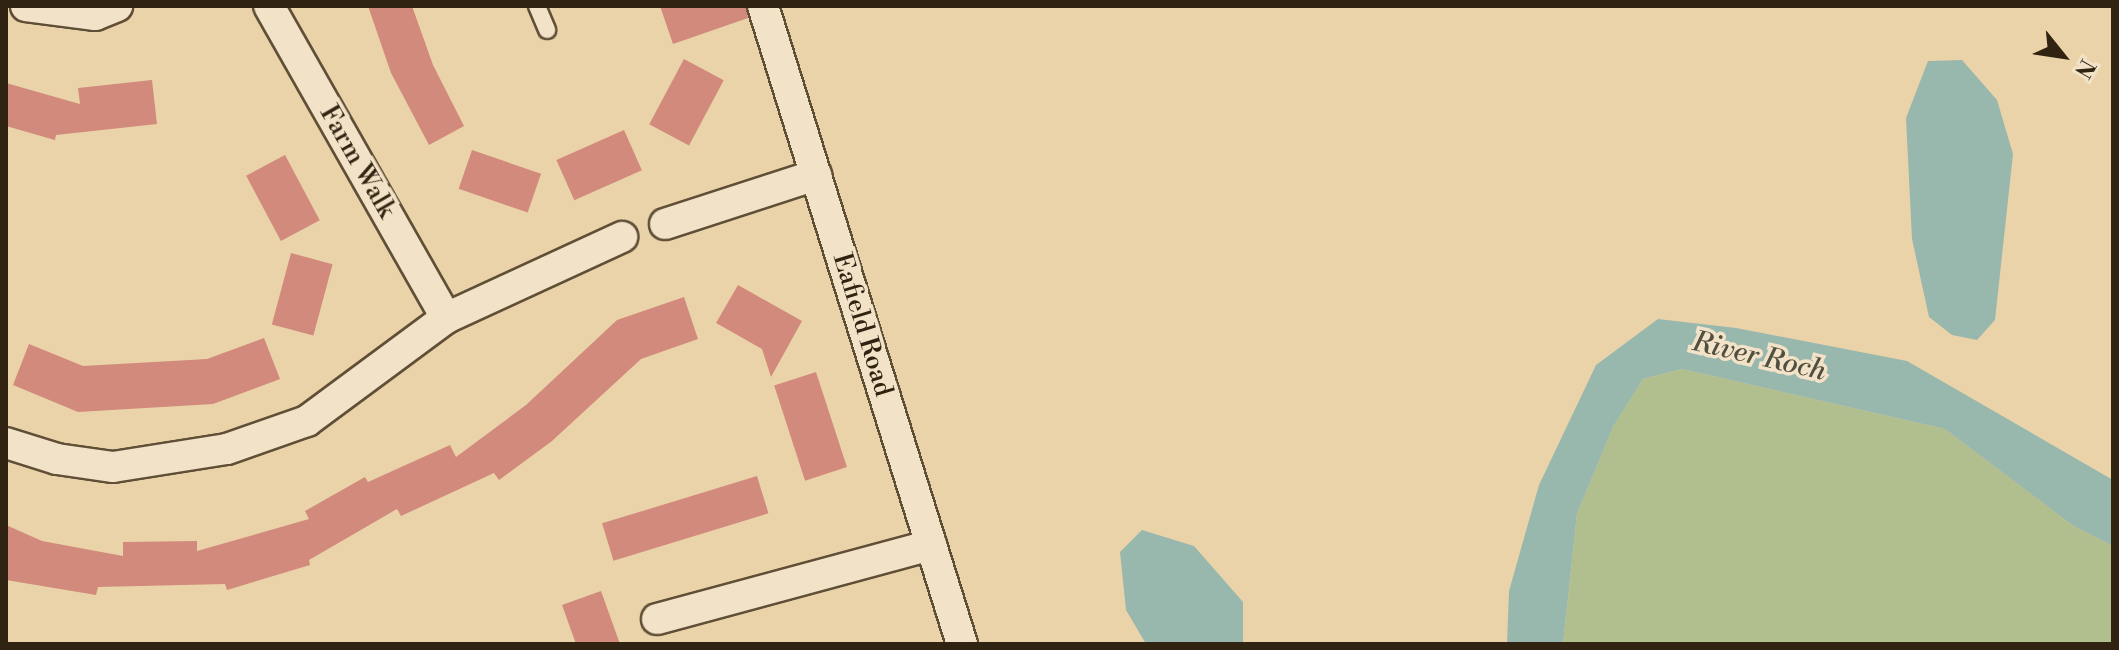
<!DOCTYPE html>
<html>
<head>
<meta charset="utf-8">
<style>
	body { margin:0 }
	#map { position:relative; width:2119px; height:650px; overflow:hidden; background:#ebd3a9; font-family:"Libre Bodoni",serif }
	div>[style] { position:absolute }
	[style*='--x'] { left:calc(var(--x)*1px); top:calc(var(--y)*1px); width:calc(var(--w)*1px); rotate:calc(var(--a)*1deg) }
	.green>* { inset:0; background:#b1be8d }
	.water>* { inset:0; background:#98b7ad }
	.building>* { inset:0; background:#d18a7c; transform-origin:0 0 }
	.roads { filter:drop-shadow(2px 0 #604f37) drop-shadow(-2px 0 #604f37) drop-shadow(0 2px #604f37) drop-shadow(0 -2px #604f37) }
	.service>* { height:16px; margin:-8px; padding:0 8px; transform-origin:8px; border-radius:8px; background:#f2e2c7 }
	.minor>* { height:30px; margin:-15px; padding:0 15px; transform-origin:15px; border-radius:15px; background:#f2e2c7 }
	span { translate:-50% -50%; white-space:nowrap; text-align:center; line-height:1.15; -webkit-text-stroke:7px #f2e2c7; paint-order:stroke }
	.street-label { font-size:26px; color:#312311 }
	.water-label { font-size:28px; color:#504f40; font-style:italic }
	.frame { position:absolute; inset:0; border:8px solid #312311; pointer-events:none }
	.north { position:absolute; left:2023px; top:16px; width:80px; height:80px; -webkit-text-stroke:6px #f2e2c7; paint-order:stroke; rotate:120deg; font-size:22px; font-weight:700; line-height:32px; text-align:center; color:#312311 }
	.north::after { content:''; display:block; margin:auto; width:28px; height:36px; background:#312311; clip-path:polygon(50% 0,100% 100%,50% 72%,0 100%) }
</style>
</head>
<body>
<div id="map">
	<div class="green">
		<div style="clip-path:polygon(1682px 369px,1945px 429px,2072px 525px,2113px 546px,2113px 644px,1563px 644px,1577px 514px,1613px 427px,1643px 379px)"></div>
	</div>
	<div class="water">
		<div style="clip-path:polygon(1962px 60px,1997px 100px,2013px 154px,1995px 320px,1977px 340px,1952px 335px,1929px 317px,1912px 239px,1906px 118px,1928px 61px)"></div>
		<div style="clip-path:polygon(1658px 319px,1736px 328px,1907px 361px,2113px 480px,2113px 546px,2072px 525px,1945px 429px,1682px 369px,1643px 379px,1613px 427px,1577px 514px,1563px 644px,1507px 644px,1509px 591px,1539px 485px,1596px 365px)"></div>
		<div style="clip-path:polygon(1142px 530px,1194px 546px,1243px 602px,1243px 644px,1146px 644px,1126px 610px,1120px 552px)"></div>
	</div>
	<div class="building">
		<div style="clip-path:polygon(368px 6px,412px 6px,433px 65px,464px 126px,429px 145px,391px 73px)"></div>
		<div style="clip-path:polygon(660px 6px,746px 6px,748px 18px,673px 44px)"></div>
		<div style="left:684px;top:59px;width:45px;height:74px;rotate:28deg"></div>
		<div style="clip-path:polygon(152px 80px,157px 124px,56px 135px,55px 140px,6px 126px,6px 83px,80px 104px,78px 88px)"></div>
		<div style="left:624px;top:130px;width:44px;height:74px;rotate:66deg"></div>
		<div style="left:472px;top:150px;width:73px;height:41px;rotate:19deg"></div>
		<div style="left:285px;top:155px;width:74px;height:44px;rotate:62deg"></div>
		<div style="left:291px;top:253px;width:43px;height:74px;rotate:15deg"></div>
		<div style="clip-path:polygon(738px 285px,802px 321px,771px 377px,762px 349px,716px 323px)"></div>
		<div style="clip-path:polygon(684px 297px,698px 339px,641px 359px,552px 441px,499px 480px,494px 473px,401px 516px,397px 509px,309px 560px,310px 565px,227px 590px,225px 584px,98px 587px,96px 595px,6px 580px,6px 525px,42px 541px,123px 556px,123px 542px,197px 541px,197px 551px,309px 519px,305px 511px,365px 477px,368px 482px,450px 445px,456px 457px,526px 405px,617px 320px)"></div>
		<div style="clip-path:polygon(264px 338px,280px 379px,213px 404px,78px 412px,13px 385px,29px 344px,83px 366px,207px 359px)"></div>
		<div style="left:816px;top:372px;width:100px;height:44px;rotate:72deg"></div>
		<div style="left:757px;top:476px;width:39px;height:162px;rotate:73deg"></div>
		<div style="clip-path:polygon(601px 591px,620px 644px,576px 644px,562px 605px)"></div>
	</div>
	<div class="roads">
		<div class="service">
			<div style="--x:537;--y:6;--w:26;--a:67"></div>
		</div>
		<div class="minor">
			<div style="--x:26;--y:6;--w:70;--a:7.4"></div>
			<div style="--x:95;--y:15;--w:24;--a:-22"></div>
			<div style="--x:269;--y:6;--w:359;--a:60.4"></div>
			<div style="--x:763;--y:6;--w:668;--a:72.68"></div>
			<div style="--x:665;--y:224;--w:159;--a:-18"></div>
			<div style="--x:6;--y:443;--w:53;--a:17.4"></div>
			<div style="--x:57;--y:459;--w:57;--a:8.1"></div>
			<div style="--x:113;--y:467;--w:115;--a:-9"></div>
			<div style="--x:227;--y:449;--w:85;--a:-19.3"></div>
			<div style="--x:307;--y:421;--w:173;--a:-36.5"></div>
			<div style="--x:446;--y:318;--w:194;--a:-24.7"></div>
			<div style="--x:657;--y:619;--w:284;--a:-15.1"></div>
		</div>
	</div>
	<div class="street-label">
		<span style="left:357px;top:162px;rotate:60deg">Farm Walk</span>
		<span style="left:862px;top:325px;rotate:73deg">Eafield Road</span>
	</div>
	<div class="water-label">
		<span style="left:1759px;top:357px;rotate:13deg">River Roch</span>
	</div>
	<div class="frame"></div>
	<div class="north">N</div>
</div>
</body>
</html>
